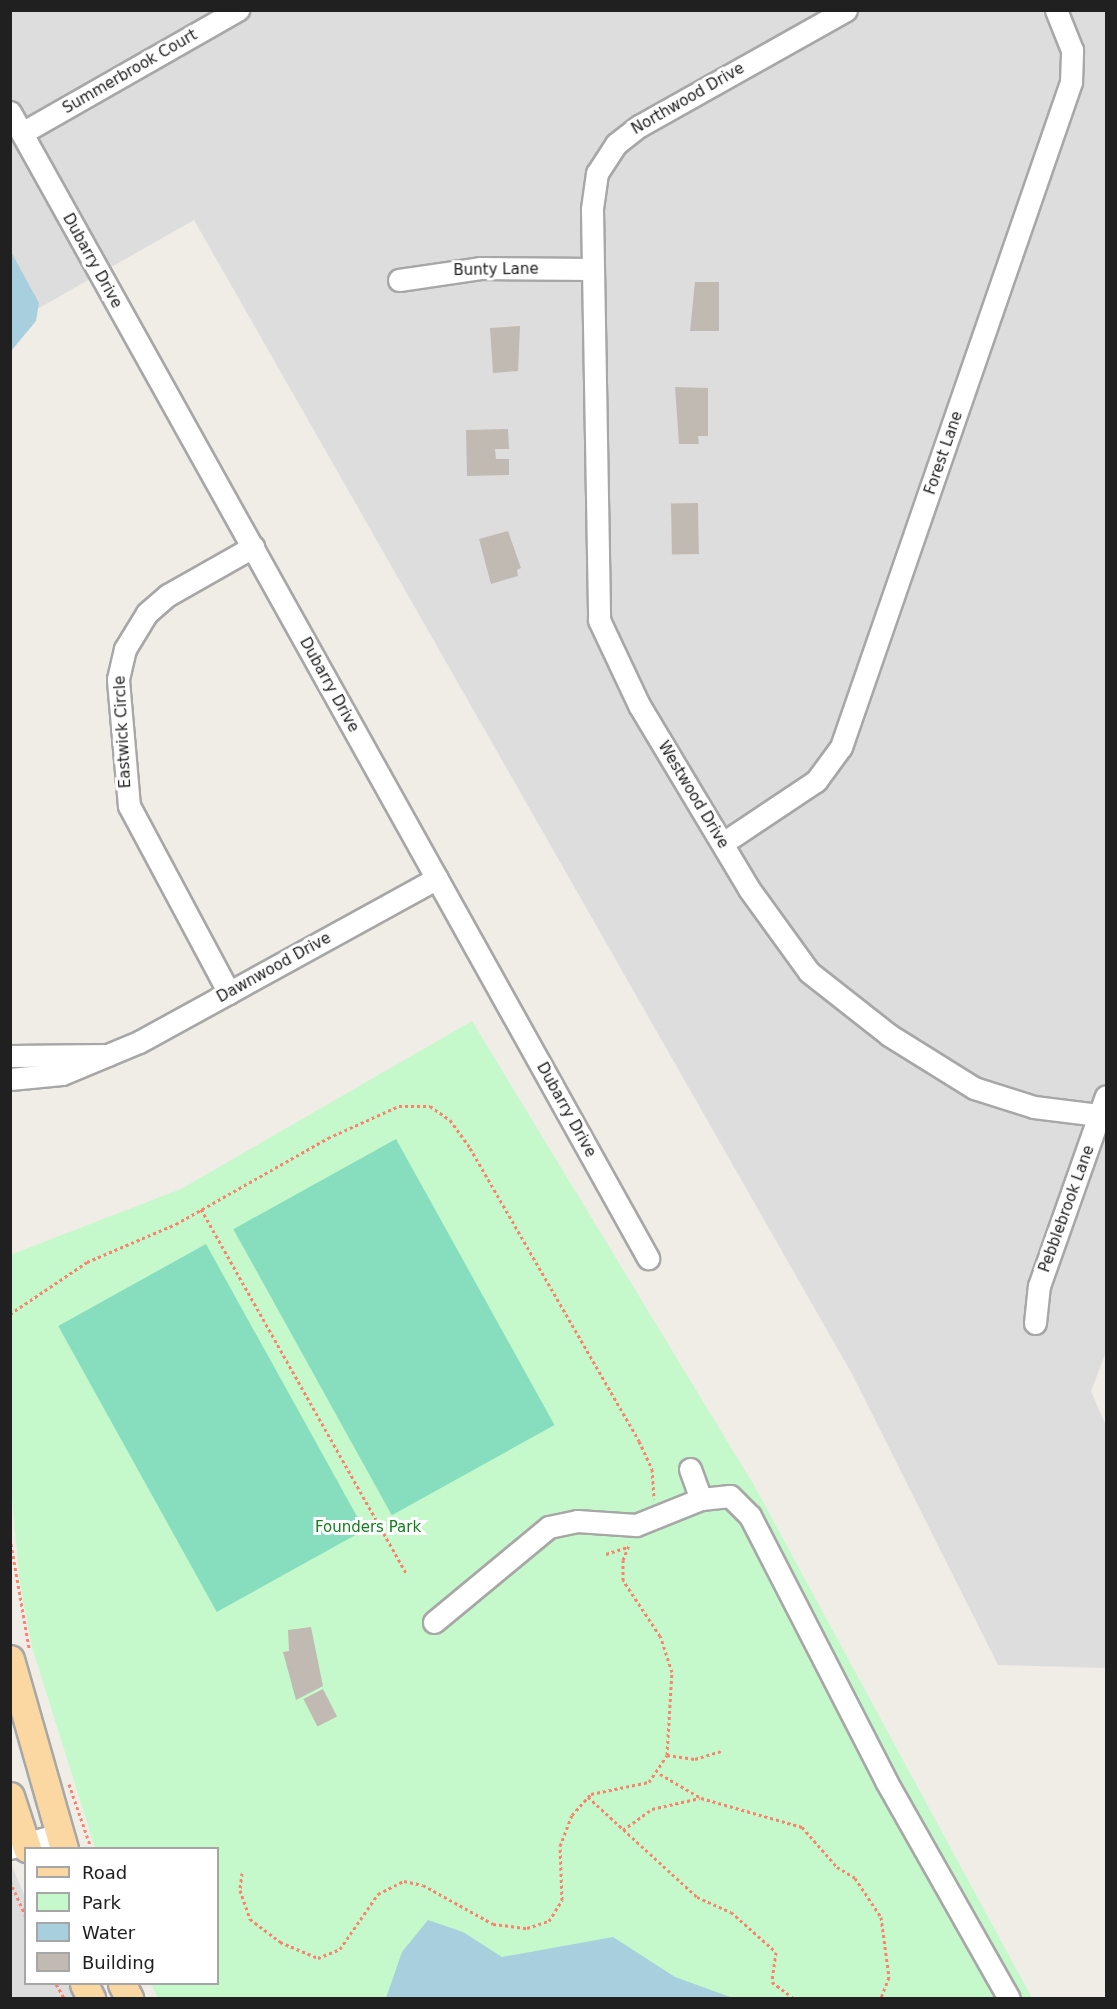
<!DOCTYPE html>
<html>
<head>
<meta charset="utf-8">
<style>
	body { margin:0 }
	#map { position:relative; width:1117px; height:2009px; overflow:hidden; background:#f0ede6; font-family:"DejaVu Sans",sans-serif }
	div>[style] { position:absolute }
	[style*='--x'] { left:calc(var(--x)*1px); top:calc(var(--y)*1px); width:calc(var(--w)*1px); rotate:calc(var(--a)*1deg) }
	.residential>* { inset:0; background:#dedddd }
	.park>* { inset:0; background:#c5f9cb }
	.pitch>* { inset:0; background:#86debf; transform-origin:0 0 }
	.water>* { inset:0; background:#a7cfdd }
	.building>* { inset:0; background:#c1bab3; transform-origin:0 0 }
	.path>* { height:3px; margin-top:-1.5px; transform-origin:0; background:repeating-linear-gradient(90deg,#f9836f 0 3px,transparent 0 6px) }
	.roads { filter:drop-shadow(2px 0 #a7a7a7) drop-shadow(-2px 0 #a7a7a7) drop-shadow(0 2px #a7a7a7) drop-shadow(0 -2px #a7a7a7) }
	.minor>* { height:21px; margin:-10.5px; padding:0 10.5px; transform-origin:10.5px; border-radius:10.5px; background:#fff }
	.major>* { height:27px; margin:-13.5px; padding:0 13.5px; transform-origin:13.5px; border-radius:13.5px; background:#fbd8a1 }
	span { translate:-50% -50%; white-space:nowrap; text-align:center; line-height:1.15; -webkit-text-stroke:6px #fff; paint-order:stroke }
	.street-label { font-size:15px; color:#202020 }
	.park-label { font-size:15px; color:#0d7f1b }
	.frame { position:absolute; inset:0; border:12px solid #202020; pointer-events:none }
	.legend { position:absolute; left:24px; top:1847px; width:195px; height:138px; box-sizing:border-box; background:#fff; border:2px solid #a6a6a6; margin:0; padding:8px 10px; list-style:none; font-size:18px; color:#202020 }
	.legend li { display:flex; align-items:center; gap:12px; height:30px }
	.legend b { width:30px; border:2px solid #a6a6a6 }
</style>
</head>
<body>
<div id="map">
	<div class="residential">
		<div style="clip-path:polygon(11px 11px,1106px 11px,1106px 1352px,1091px 1391px,1106px 1426px,1106px 1668px,998px 1665px,852px 1374px,194px 220px,11px 324px)"></div>
		<div style="clip-path:polygon(10px 1861px,25px 1897px,26px 1984px,71px 1984px,78px 1998px,11px 1998px)"></div>
	</div>
	<div class="park">
		<div style="clip-path:polygon(472px 1021px,755px 1487px,1032px 1998px,158px 1998px,151px 1984px,218px 1984px,218px 1848px,95px 1848px,32px 1647px,20px 1584px,11px 1487px,10px 1255px,181px 1189px)"></div>
	</div>
	<div class="pitch">
		<div style="left:396px;top:1139px;width:327px;height:186px;rotate:61deg"></div>
		<div style="left:206px;top:1244px;width:327px;height:169px;rotate:61deg"></div>
	</div>
	<div class="water">
		<div style="clip-path:polygon(10px 250px,39px 303px,36px 321px,11px 351px)"></div>
		<div style="clip-path:polygon(428px 1920px,463px 1932px,502px 1957px,613px 1937px,675px 1977px,733px 1998px,386px 1998px,402px 1952px)"></div>
	</div>
	<div class="building">
		<div style="clip-path:polygon(695px 282px,719px 282px,719px 331px,690px 331px)"></div>
		<div style="clip-path:polygon(520px 326px,518px 371px,493px 373px,490px 328px)"></div>
		<div style="clip-path:polygon(675px 387px,708px 388px,708px 436px,698px 436px,699px 444px,679px 444px)"></div>
		<div style="clip-path:polygon(508px 429px,509px 449px,495px 449px,496px 459px,509px 459px,509px 475px,467px 476px,466px 430px)"></div>
		<div style="left:698px;top:503px;width:51px;height:27px;rotate:89deg"></div>
		<div style="clip-path:polygon(508px 531px,521px 568px,517px 570px,518px 576px,491px 584px,479px 539px)"></div>
		<div style="clip-path:polygon(311px 1627px,323px 1686px,296px 1700px,283px 1652px,289px 1651px,288px 1630px)"></div>
		<div style="left:323px;top:1689px;width:31px;height:22px;rotate:63deg"></div>
	</div>
	<div class="path">
		<div style="--x:201;--y:1209;--w:418;--a:60.6"></div>
		<div style="--x:10;--y:1314;--w:93;--a:-34"></div>
		<div style="--x:87;--y:1262;--w:97;--a:-23.1"></div>
		<div style="--x:176;--y:1224;--w:175;--a:-29.5"></div>
		<div style="--x:328;--y:1138;--w:78;--a:-24.3"></div>
		<div style="--x:399;--y:1106;--w:31;--a:0"></div>
		<div style="--x:430;--y:1106;--w:24;--a:35"></div>
		<div style="--x:450;--y:1120;--w:34;--a:54"></div>
		<div style="--x:470;--y:1148;--w:338;--a:60"></div>
		<div style="--x:639;--y:1441;--w:31;--a:65"></div>
		<div style="--x:652;--y:1469;--w:30;--a:86"></div>
		<div style="--x:10;--y:1538;--w:112;--a:80.2"></div>
		<div style="--x:606;--y:1554;--w:22;--a:-18"></div>
		<div style="--x:667;--y:1755;--w:28;--a:8"></div>
		<div style="--x:695;--y:1759;--w:27;--a:-17"></div>
		<div style="--x:660;--y:1774;--w:48;--a:30.3"></div>
		<div style="--x:701;--y:1798;--w:105;--a:16"></div>
		<div style="--x:802;--y:1827;--w:53;--a:48.8"></div>
		<div style="--x:837;--y:1867;--w:21;--a:31"></div>
		<div style="--x:855;--y:1878;--w:47;--a:56.3"></div>
		<div style="--x:881;--y:1917;--w:61;--a:82.4"></div>
		<div style="--x:889;--y:1977;--w:22;--a:111"></div>
		<div style="--x:69;--y:1784;--w:68;--a:71"></div>
		<div style="--x:588;--y:1797;--w:148;--a:42.5"></div>
		<div style="--x:697;--y:1897;--w:37;--a:24"></div>
		<div style="--x:731;--y:1912;--w:60;--a:41.6"></div>
		<div style="--x:776;--y:1952;--w:30;--a:98"></div>
		<div style="--x:772;--y:1982;--w:26;--a:37"></div>
		<div style="--x:623;--y:1830;--w:36;--a:-36"></div>
		<div style="--x:652;--y:1809;--w:49;--a:-12.9"></div>
		<div style="--x:242;--y:1873;--w:17;--a:97"></div>
		<div style="--x:240;--y:1890;--w:31;--a:71"></div>
		<div style="--x:250;--y:1919;--w:38;--a:37"></div>
		<div style="--x:280;--y:1942;--w:41;--a:22.8"></div>
		<div style="--x:318;--y:1958;--w:24;--a:-22"></div>
		<div style="--x:340;--y:1949;--w:67;--a:-55.4"></div>
		<div style="--x:378;--y:1894;--w:29;--a:-27"></div>
		<div style="--x:404;--y:1881;--w:19;--a:12"></div>
		<div style="--x:423;--y:1885;--w:80;--a:29.1"></div>
		<div style="--x:493;--y:1924;--w:34;--a:7"></div>
		<div style="--x:527;--y:1928;--w:23;--a:-18"></div>
		<div style="--x:549;--y:1921;--w:25;--a:-58"></div>
		<div style="--x:562;--y:1900;--w:54;--a:-92.1"></div>
		<div style="--x:560;--y:1846;--w:33;--a:-69"></div>
		<div style="--x:572;--y:1815;--w:28;--a:-48"></div>
		<div style="--x:591;--y:1794;--w:59;--a:-11.7"></div>
		<div style="--x:649;--y:1782;--w:32;--a:-56"></div>
		<div style="--x:667;--y:1755;--w:83;--a:-86.6"></div>
		<div style="--x:672;--y:1672;--w:38;--a:-108"></div>
		<div style="--x:660;--y:1636;--w:67;--a:-123.5"></div>
		<div style="--x:623;--y:1580;--w:20;--a:-90"></div>
		<div style="--x:623;--y:1560;--w:18;--a:-68"></div>
		<div style="--x:10;--y:1881;--w:39;--a:66"></div>
		<div style="--x:56;--y:1984;--w:16;--a:60"></div>
	</div>
	<div class="roads">
		<div class="minor">
			<div style="--x:846;--y:10;--w:237;--a:150.7"></div>
			<div style="--x:639;--y:126;--w:29;--a:142"></div>
			<div style="--x:616;--y:144;--w:35;--a:123"></div>
			<div style="--x:597;--y:173;--w:37;--a:98"></div>
			<div style="--x:592;--y:210;--w:410;--a:89"></div>
			<div style="--x:599;--y:620;--w:94;--a:64.8"></div>
			<div style="--x:639;--y:705;--w:214;--a:59.1"></div>
			<div style="--x:749;--y:889;--w:102;--a:54.1"></div>
			<div style="--x:809;--y:972;--w:102;--a:38.2"></div>
			<div style="--x:889;--y:1035;--w:100;--a:31.9"></div>
			<div style="--x:974;--y:1088;--w:63;--a:17.6"></div>
			<div style="--x:1034;--y:1107;--w:73;--a:7.1"></div>
			<div style="--x:10;--y:112;--w:1312;--a:60.89"></div>
			<div style="--x:22;--y:133;--w:249;--a:-29.7"></div>
			<div style="--x:399;--y:280;--w:82;--a:-8.4"></div>
			<div style="--x:480;--y:268;--w:113;--a:0.5"></div>
			<div style="--x:723;--y:843;--w:112;--a:-33.7"></div>
			<div style="--x:816;--y:781;--w:42;--a:-53.7"></div>
			<div style="--x:841;--y:747;--w:704;--a:-70.92"></div>
			<div style="--x:1071;--y:82;--w:32;--a:-88"></div>
			<div style="--x:1072;--y:50;--w:43;--a:-111.8"></div>
			<div style="--x:229;--y:993;--w:212;--a:-118.1"></div>
			<div style="--x:129;--y:806;--w:127;--a:-95"></div>
			<div style="--x:118;--y:679;--w:31;--a:-77"></div>
			<div style="--x:125;--y:649;--w:42;--a:-58.6"></div>
			<div style="--x:147;--y:613;--w:28;--a:-41"></div>
			<div style="--x:168;--y:595;--w:98;--a:-29.5"></div>
			<div style="--x:10;--y:1056;--w:98;--a:-0.6"></div>
			<div style="--x:10;--y:1079;--w:52;--a:-5.5"></div>
			<div style="--x:62;--y:1074;--w:83;--a:-22.6"></div>
			<div style="--x:139;--y:1042;--w:340;--a:-28.8"></div>
			<div style="--x:1035;--y:1323;--w:37;--a:-84"></div>
			<div style="--x:1039;--y:1286;--w:201;--a:-70.6"></div>
			<div style="--x:690;--y:1469;--w:32;--a:70"></div>
			<div style="--x:701;--y:1499;--w:29;--a:-6"></div>
			<div style="--x:730;--y:1496;--w:28;--a:45"></div>
			<div style="--x:750;--y:1516;--w:298;--a:62.8"></div>
			<div style="--x:886;--y:1781;--w:249;--a:60.5"></div>
			<div style="--x:434;--y:1622;--w:149;--a:-39.6"></div>
			<div style="--x:549;--y:1527;--w:29;--a:-12"></div>
			<div style="--x:577;--y:1521;--w:59;--a:3.9"></div>
			<div style="--x:636;--y:1525;--w:70;--a:-21.8"></div>
			<div style="--x:10;--y:1848;--w:51;--a:-15.9"></div>
		</div>
		<div class="major">
			<div style="--x:10;--y:1659;--w:197;--a:74.1"></div>
			<div style="--x:10;--y:1796;--w:55;--a:71.9"></div>
			<div style="--x:84;--y:1984;--w:16;--a:63"></div>
			<div style="--x:122;--y:1984;--w:16;--a:63"></div>
		</div>
	</div>
	<div class="street-label">
		<span style="left:130px;top:72px;rotate:-30deg">Summerbrook Court</span>
		<span style="left:688px;top:99px;rotate:-30deg">Northwood Drive</span>
		<span style="left:92px;top:261px;rotate:61deg">Dubarry Drive</span>
		<span style="left:496px;top:270px;rotate:-1deg">Bunty Lane</span>
		<span style="left:944px;top:453px;rotate:-71deg">Forest Lane</span>
		<span style="left:329px;top:685px;rotate:61deg">Dubarry Drive</span>
		<span style="left:123px;top:732px;rotate:-93deg">Eastwick Circle</span>
		<span style="left:693px;top:795px;rotate:59deg">Westwood Drive</span>
		<span style="left:274px;top:968px;rotate:-29deg">Dawnwood Drive</span>
		<span style="left:566px;top:1110px;rotate:61deg">Dubarry Drive</span>
		<span style="left:1067px;top:1209px;rotate:-70deg">Pebblebrook Lane</span>
	</div>
	<div class="park-label">
		<span style="left:368px;top:1528px">Founders Park</span>
	</div>
	<div class="frame"></div>
	<ul class="legend">
	<li><b style="height:8px;background:#fbd8a1"></b>Road</li>
	<li><b style="height:16px;background:#c5f9cb"></b>Park</li>
	<li><b style="height:16px;background:#a7cfdd"></b>Water</li>
	<li><b style="height:16px;background:#c1bab3"></b>Building</li>
	</ul>
</div>
</body>
</html>
